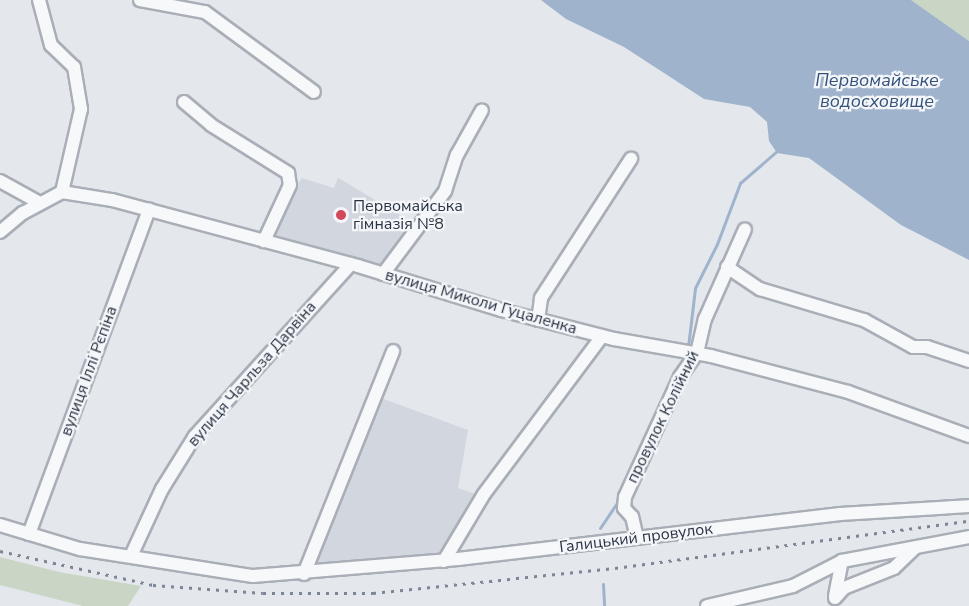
<!DOCTYPE html>
<html>
<head>
<meta charset="utf-8">
<style>
	body { margin:0 }
	#map { position:relative; width:969px; height:606px; overflow:hidden; background:#e4e7ec; font-family:"Nunito Sans",sans-serif }
	div>[style] { position:absolute }
	[style*='--x'] { left:calc(var(--x)*1px); top:calc(var(--y)*1px); width:calc(var(--w)*1px); rotate:calc(var(--a)*1deg) }
	.built>* { inset:0; background:#d2d6de }
	.green>* { inset:0; background:#c9d6c5 }
	.water>* { inset:0; background:#9fb4cc }
	.stream>* { height:3px; margin:-1.5px; padding:0 1.5px; transform-origin:1.5px; border-radius:1.5px; background:#9fb4cc }
	.roads { filter:drop-shadow(2px 0 #a9aeb7) drop-shadow(-2px 0 #a9aeb7) drop-shadow(0 2px #a9aeb7) drop-shadow(0 -2px #a9aeb7) }
	.minor>* { height:12px; margin:-6px; padding:0 6px; transform-origin:6px; border-radius:6px; background:#f7f8fa }
	.rail>* { height:3px; margin-top:-1.5px; transform-origin:0; background:repeating-linear-gradient(90deg,#7d8696 0 3px,transparent 0 9px) }
	.dots>* { width:16px; height:16px; translate:-50% -50%; box-sizing:border-box; border:3px solid #f4f6f9; border-radius:50% }
	span { translate:-50% -50%; white-space:nowrap; text-align:center; line-height:1.15; -webkit-text-stroke:4.5px #f4f6f9; paint-order:stroke }
	.poi-label { font-size:16px; color:#2b3445 }
	.left { translate:0 -50%; text-align:left }
	.street-label { font-size:16px; color:#2b3445 }
	.water-label { font-size:18px; color:#34527a; font-style:italic }
</style>
</head>
<body>
<div id="map">
	<div class="built">
		<div style="clip-path:polygon(302px 178px,334px 188px,338px 178px,342px 180px,413px 223px,379px 267px,274px 239px,288px 198px)"></div>
		<div style="clip-path:polygon(373px 395px,468px 430px,458px 488px,478px 495px,440px 556px,315px 565px)"></div>
	</div>
	<div class="green">
		<div style="clip-path:polygon(911px 0,969px 0,969px 41px,926px 11px)"></div>
		<div style="clip-path:polygon(0 557px,59px 572px,141px 586px,128px 606px,83px 606px,0 585px)"></div>
	</div>
	<div class="water">
		<div style="clip-path:polygon(541px 0,911px 0,969px 41px,969px 260px,901px 225px,809px 158px,777px 153px,769px 141px,767px 122px,750px 107px,704px 99px,624px 47px,566px 19px)"></div>
	</div>
	<div class="stream">
		<div style="--x:688;--y:347;--w:59;--a:-83.2"></div>
		<div style="--x:695;--y:288;--w:49;--a:-63.4"></div>
		<div style="--x:717;--y:244;--w:65;--a:-69.3"></div>
		<div style="--x:740;--y:183;--w:49;--a:-40.9"></div>
		<div style="--x:677;--y:371;--w:10;--a:-61"></div>
		<div style="--x:600;--y:528;--w:37;--a:-56"></div>
		<div style="--x:603;--y:584;--w:22;--a:87"></div>
	</div>
	<div class="roads">
		<div class="minor">
			<div style="--x:39;--y:0;--w:47;--a:75.1"></div>
			<div style="--x:51;--y:45;--w:32;--a:44"></div>
			<div style="--x:74;--y:67;--w:43;--a:80.5"></div>
			<div style="--x:81;--y:109;--w:85;--a:102.9"></div>
			<div style="--x:140;--y:0;--w:66;--a:10.5"></div>
			<div style="--x:205;--y:12;--w:135;--a:36.3"></div>
			<div style="--x:184;--y:102;--w:35;--a:40"></div>
			<div style="--x:211;--y:125;--w:91;--a:31.9"></div>
			<div style="--x:288;--y:173;--w:12;--a:81"></div>
			<div style="--x:290;--y:185;--w:62;--a:114.9"></div>
			<div style="--x:0;--y:181;--w:46;--a:28.8"></div>
			<div style="--x:0;--y:232;--w:30;--a:-40"></div>
			<div style="--x:23;--y:213;--w:44;--a:-28.3"></div>
			<div style="--x:62;--y:192;--w:51;--a:9.1"></div>
			<div style="--x:112;--y:200;--w:255;--a:15"></div>
			<div style="--x:358;--y:266;--w:150;--a:17.1"></div>
			<div style="--x:501;--y:310;--w:117;--a:14.4"></div>
			<div style="--x:614;--y:339;--w:98;--a:9.9"></div>
			<div style="--x:711;--y:356;--w:142;--a:14.7"></div>
			<div style="--x:848;--y:392;--w:129;--a:20"></div>
			<div style="--x:727;--y:267;--w:40;--a:34"></div>
			<div style="--x:760;--y:289;--w:109;--a:16.6"></div>
			<div style="--x:864;--y:320;--w:56;--a:28.9"></div>
			<div style="--x:913;--y:347;--w:14;--a:0"></div>
			<div style="--x:927;--y:347;--w:44;--a:18.4"></div>
			<div style="--x:383;--y:274;--w:104;--a:-53.2"></div>
			<div style="--x:445;--y:191;--w:38;--a:-72"></div>
			<div style="--x:457;--y:155;--w:51;--a:-60.9"></div>
			<div style="--x:538;--y:320;--w:22;--a:-82"></div>
			<div style="--x:541;--y:298;--w:166;--a:-57.1"></div>
			<div style="--x:0;--y:525;--w:84;--a:16.7"></div>
			<div style="--x:80;--y:549;--w:175;--a:8.9"></div>
			<div style="--x:253;--y:576;--w:206;--a:-4.7"></div>
			<div style="--x:458;--y:559;--w:385;--a:-6.7"></div>
			<div style="--x:840;--y:514;--w:129;--a:-3.5"></div>
			<div style="--x:29;--y:534;--w:346;--a:-69.7"></div>
			<div style="--x:637;--y:538;--w:22;--a:-103"></div>
			<div style="--x:632;--y:517;--w:12;--a:-132"></div>
			<div style="--x:624;--y:508;--w:11;--a:-85"></div>
			<div style="--x:625;--y:497;--w:132;--a:-65.4"></div>
			<div style="--x:680;--y:377;--w:29;--a:-55"></div>
			<div style="--x:697;--y:353;--w:35;--a:-77"></div>
			<div style="--x:705;--y:319;--w:98;--a:-66"></div>
			<div style="--x:131;--y:556;--w:74;--a:-65.2"></div>
			<div style="--x:162;--y:489;--w:62;--a:-58.1"></div>
			<div style="--x:195;--y:436;--w:232;--a:-47.8"></div>
			<div style="--x:444;--y:561;--w:78;--a:-59.2"></div>
			<div style="--x:484;--y:494;--w:197;--a:-53.2"></div>
			<div style="--x:304;--y:574;--w:240;--a:-68.2"></div>
			<div style="--x:835;--y:596;--w:36;--a:-79"></div>
			<div style="--x:835;--y:598;--w:13;--a:-48"></div>
			<div style="--x:844;--y:588;--w:54;--a:-21.8"></div>
			<div style="--x:894;--y:568;--w:30;--a:-44"></div>
			<div style="--x:707;--y:606;--w:88;--a:-13.1"></div>
			<div style="--x:793;--y:586;--w:55;--a:-27"></div>
			<div style="--x:842;--y:561;--w:129;--a:-10.7"></div>
		</div>
	</div>
	<div class="rail">
		<div style="--x:0;--y:551;--w:157;--a:12.5"></div>
		<div style="--x:153;--y:585;--w:110;--a:4.2"></div>
		<div style="--x:263;--y:593;--w:110;--a:0"></div>
		<div style="--x:373;--y:593;--w:243;--a:-5.9"></div>
		<div style="--x:615;--y:568;--w:357;--a:-7.6"></div>
	</div>
	<div class="dots">
		<div style="left:341px;top:215px;background:#d1495b"></div>
	</div>
	<div class="poi-label">
		<span class="left" style="left:353px;top:215px">Первомайська<br>гімназія №8</span>
	</div>
	<div class="street-label">
		<span style="left:481px;top:302px;rotate:16deg">вулиця Миколи Гуцаленка</span>
		<span style="left:89px;top:371px;rotate:-70deg">вулиця Іллі Рєпіна</span>
		<span style="left:252px;top:374px;rotate:-49deg">вулиця Чарльза Дарвіна</span>
		<span style="left:663px;top:417px;rotate:-64deg">провулок Колійний</span>
		<span style="left:636px;top:538px;rotate:-7deg">Галицький провулок</span>
	</div>
	<div class="water-label">
		<span style="left:877px;top:91px">Первомайське<br>водосховище</span>
	</div>
</div>
</body>
</html>
